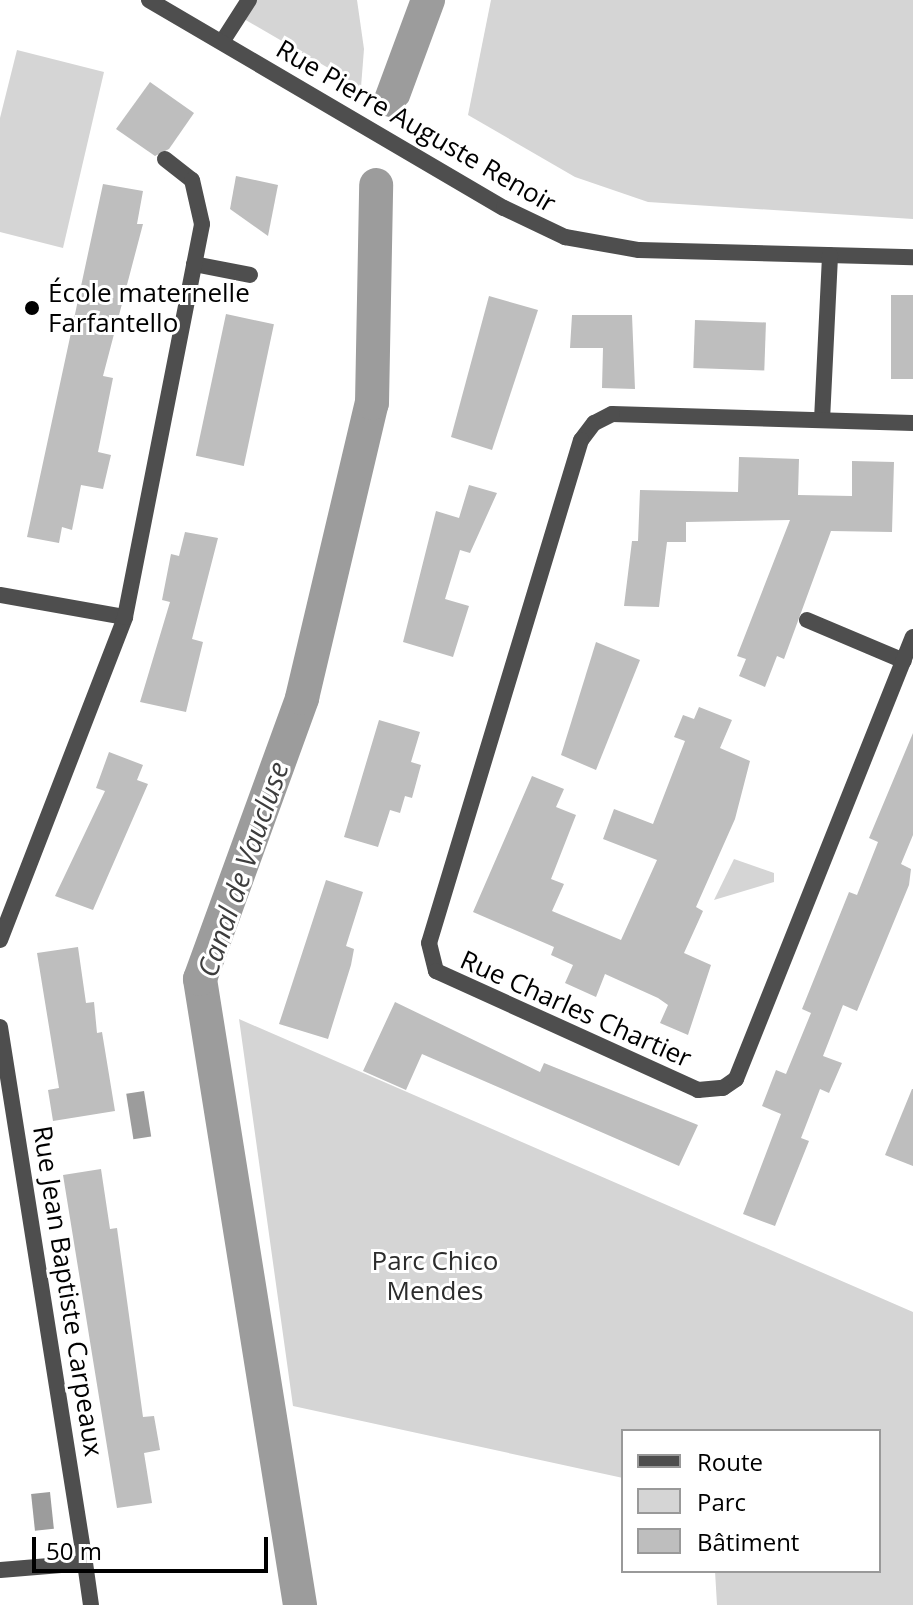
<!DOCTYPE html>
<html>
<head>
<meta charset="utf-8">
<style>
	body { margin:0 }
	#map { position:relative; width:913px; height:1605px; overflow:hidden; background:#fff; font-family:"Open Sans",sans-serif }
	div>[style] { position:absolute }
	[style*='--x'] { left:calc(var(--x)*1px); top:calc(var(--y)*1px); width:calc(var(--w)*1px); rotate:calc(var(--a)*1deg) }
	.green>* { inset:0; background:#d5d5d5 }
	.water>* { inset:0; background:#9c9c9c; transform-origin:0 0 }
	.canal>* { height:34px; margin:-17px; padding:0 17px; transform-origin:17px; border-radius:17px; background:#9c9c9c }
	.building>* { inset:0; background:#bebebe; transform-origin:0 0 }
	.lane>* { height:16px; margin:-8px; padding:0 8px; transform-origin:8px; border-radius:8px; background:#4e4e4e }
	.street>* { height:16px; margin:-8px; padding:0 8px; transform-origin:8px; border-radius:8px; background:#4e4e4e }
	.dots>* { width:22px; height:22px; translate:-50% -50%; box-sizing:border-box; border:4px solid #fff; border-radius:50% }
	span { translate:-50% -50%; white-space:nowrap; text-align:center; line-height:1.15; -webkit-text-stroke:6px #fff; paint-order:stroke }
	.street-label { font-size:26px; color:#000 }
	.poi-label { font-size:26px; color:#000 }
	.left { translate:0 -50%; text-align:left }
	.park-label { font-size:26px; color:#2c2c2c }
	.water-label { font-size:28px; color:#3d3d3d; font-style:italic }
	.legend { position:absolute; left:621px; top:1429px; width:260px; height:144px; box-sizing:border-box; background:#fff; border:2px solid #999; margin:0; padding:10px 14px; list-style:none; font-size:24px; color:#000 }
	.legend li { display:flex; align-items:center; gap:16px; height:40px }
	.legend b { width:40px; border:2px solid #999 }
	.scale { position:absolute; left:32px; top:1537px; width:236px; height:36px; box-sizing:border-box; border:4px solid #000; border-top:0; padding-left:10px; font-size:24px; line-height:28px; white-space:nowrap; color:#000; -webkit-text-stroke:6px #fff; paint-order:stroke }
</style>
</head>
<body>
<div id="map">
	<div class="green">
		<div style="clip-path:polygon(256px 0,357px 0,364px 49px,361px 87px,244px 19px)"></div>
		<div style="clip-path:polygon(491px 0,913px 0,913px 219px,648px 202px,575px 177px,468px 115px)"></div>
		<div style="clip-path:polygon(17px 50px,104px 72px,63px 248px,0 232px,0 118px)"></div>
		<div style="clip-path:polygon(734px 859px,774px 873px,774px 882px,714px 900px)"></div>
		<div style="clip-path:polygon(239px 1019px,913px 1312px,913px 1605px,717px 1605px,715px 1571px,879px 1571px,879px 1431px,623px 1431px,623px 1478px,293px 1406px)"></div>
	</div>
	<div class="water">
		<div style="left:144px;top:1091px;width:46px;height:18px;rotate:81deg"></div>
		<div style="left:50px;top:1492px;width:37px;height:19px;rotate:84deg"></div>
	</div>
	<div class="canal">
		<div style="--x:391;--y:100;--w:107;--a:-69.7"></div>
		<div style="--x:300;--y:1605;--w:634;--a:-99.08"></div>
		<div style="--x:200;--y:979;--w:299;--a:-70"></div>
		<div style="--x:302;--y:698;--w:303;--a:-76.7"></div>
		<div style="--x:372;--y:403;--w:218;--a:-88.9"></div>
	</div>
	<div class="building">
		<div style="clip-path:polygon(150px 82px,194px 113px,169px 149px,155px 156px,116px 129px)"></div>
		<div style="clip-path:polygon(236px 176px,278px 185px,268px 236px,230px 209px)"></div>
		<div style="clip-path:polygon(103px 184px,143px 191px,137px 224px,143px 224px,103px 376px,113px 378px,98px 452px,111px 455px,103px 489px,81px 485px,72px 530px,62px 527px,59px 543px,27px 537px)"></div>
		<div style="left:891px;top:295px;width:22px;height:84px"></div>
		<div style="clip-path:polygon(489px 296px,538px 310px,492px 450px,451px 437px)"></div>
		<div style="left:226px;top:314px;width:49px;height:145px;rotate:12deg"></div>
		<div style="clip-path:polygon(572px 315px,632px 315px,635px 389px,602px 388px,603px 348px,570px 348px)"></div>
		<div style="left:695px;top:320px;width:71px;height:48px;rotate:2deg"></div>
		<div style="clip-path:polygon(739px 457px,799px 459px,798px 495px,852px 496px,852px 461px,894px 462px,892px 532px,831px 531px,784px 659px,777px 656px,765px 687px,739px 676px,746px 659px,737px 656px,790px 520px,686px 522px,686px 542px,667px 542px,659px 607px,624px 606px,632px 541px,638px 541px,640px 490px,738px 492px)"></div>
		<div style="clip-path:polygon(469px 485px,497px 493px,470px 553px,460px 550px,445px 599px,469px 606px,453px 657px,403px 642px,436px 511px,459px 518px)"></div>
		<div style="clip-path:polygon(185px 532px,218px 538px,192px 639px,203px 642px,186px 712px,140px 702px,170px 602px,162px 600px,171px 554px,179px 556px)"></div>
		<div style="clip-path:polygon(596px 642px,640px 660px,596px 770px,561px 755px)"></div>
		<div style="clip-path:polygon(699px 707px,732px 720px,720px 748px,750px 761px,735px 819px,696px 907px,703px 911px,684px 953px,711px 965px,688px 1035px,660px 1023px,668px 1005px,658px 998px,605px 974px,596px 997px,565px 983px,573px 965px,551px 955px,554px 947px,473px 912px,532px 776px,564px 789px,556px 807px,576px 815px,551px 879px,564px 884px,552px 911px,621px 940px,657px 860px,603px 839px,614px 809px,653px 824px,685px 741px,674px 737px,683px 715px,694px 719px)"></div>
		<div style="clip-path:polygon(379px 720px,420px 732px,411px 762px,421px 765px,412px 798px,405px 796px,400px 813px,390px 810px,378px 847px,344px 837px)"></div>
		<div style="clip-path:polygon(913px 733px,913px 835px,901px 864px,911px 869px,909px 885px,857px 1011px,843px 1005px,823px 1056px,842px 1063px,829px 1093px,820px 1089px,801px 1138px,809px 1141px,775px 1226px,743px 1214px,781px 1114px,762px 1106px,776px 1070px,786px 1074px,811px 1013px,802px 1009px,849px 892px,857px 895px,878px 842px,869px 838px)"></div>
		<div style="clip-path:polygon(109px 752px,143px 765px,137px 780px,148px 784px,93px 910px,55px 896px,105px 791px,96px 788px)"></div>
		<div style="clip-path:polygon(326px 880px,363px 892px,346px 946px,354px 949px,351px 965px,328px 1039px,279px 1024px)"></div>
		<div style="clip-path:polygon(78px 947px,86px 1003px,94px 1002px,97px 1033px,102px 1032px,115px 1111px,53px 1121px,48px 1090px,59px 1088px,37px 953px)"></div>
		<div style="clip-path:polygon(395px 1002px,540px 1072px,544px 1063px,698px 1125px,679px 1166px,422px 1054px,406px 1090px,363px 1071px)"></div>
		<div style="clip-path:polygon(912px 1089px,913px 1089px,913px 1166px,885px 1155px)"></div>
		<div style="clip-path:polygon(101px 1169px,110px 1229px,117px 1228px,143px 1417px,154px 1416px,160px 1450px,144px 1453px,152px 1503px,117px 1508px,63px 1175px)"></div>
	</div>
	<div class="lane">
		<div style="--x:222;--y:42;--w:50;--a:-57.3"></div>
		<div style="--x:165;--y:159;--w:34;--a:38"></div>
		<div style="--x:192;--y:180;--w:45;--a:77.2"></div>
		<div style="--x:194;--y:264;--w:57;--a:11.1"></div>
		<div style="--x:807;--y:620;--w:105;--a:22.9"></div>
	</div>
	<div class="street">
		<div style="--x:149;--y:0;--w:411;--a:30.4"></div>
		<div style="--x:504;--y:208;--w:68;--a:25.4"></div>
		<div style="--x:565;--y:237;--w:75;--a:10"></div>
		<div style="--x:639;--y:250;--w:274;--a:1.5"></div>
		<div style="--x:822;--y:420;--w:165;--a:-87.2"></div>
		<div style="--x:913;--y:423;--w:301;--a:-178.3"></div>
		<div style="--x:612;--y:414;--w:20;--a:153"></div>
		<div style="--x:594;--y:423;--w:21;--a:127"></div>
		<div style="--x:581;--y:440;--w:525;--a:106.81"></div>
		<div style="--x:429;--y:943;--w:29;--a:76"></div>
		<div style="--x:436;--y:971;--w:288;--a:24.4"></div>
		<div style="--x:698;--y:1090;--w:25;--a:-5"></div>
		<div style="--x:723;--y:1088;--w:16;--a:-35"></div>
		<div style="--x:736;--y:1079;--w:476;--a:-68.2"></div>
		<div style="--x:0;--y:595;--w:127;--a:10"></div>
		<div style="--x:0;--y:940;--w:346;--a:-68.8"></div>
		<div style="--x:125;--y:617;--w:400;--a:-78.9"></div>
		<div style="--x:0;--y:1027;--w:543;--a:80.99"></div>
		<div style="--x:85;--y:1563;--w:85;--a:175.3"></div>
		<div style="--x:85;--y:1563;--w:42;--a:81.9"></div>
	</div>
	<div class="dots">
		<div style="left:32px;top:308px;background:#000"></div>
	</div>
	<div class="street-label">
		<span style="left:416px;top:126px;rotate:30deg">Rue Pierre Auguste Renoir</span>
		<span style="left:576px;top:1009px;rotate:24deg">Rue Charles Chartier</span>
		<span style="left:68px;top:1291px;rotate:81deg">Rue Jean Baptiste Carpeaux</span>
	</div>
	<div class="poi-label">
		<span class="left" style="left:48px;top:308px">École maternelle<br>Farfantello</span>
	</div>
	<div class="park-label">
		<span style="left:435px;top:1276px">Parc Chico<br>Mendes</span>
	</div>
	<div class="water-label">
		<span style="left:242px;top:869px;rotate:-71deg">Canal de Vaucluse</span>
	</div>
	<ul class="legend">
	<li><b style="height:10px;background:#4e4e4e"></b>Route</li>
	<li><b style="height:22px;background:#d5d5d5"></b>Parc</li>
	<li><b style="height:22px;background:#bebebe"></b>Bâtiment</li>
	</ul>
	<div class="scale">50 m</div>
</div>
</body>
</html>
